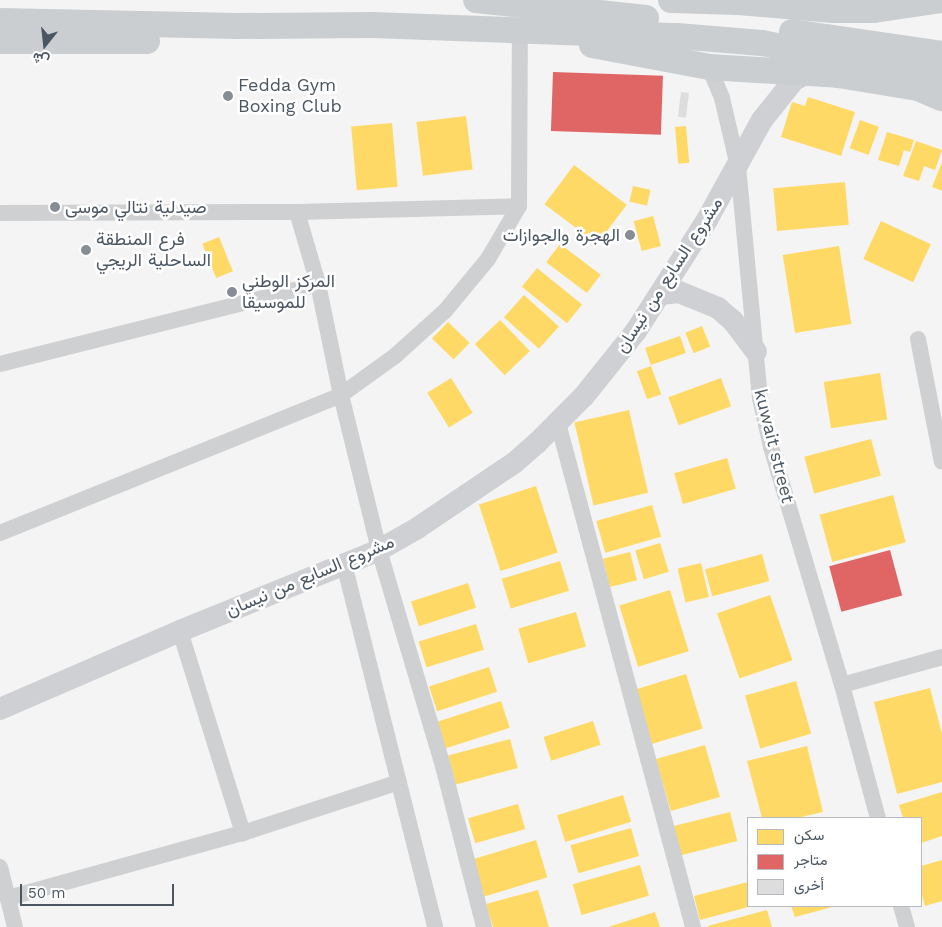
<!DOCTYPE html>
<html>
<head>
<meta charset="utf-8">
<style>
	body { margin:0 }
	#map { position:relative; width:942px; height:927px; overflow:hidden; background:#f4f4f4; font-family:"Work Sans",Vazirmatn,sans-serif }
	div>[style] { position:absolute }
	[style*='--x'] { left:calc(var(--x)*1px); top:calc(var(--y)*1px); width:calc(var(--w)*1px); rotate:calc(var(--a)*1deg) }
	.homes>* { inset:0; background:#ffd966; transform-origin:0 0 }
	.shops>* { inset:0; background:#e06666; transform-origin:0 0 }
	.building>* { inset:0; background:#ddddde; transform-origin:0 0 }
	.street>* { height:16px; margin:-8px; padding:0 8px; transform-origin:8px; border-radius:8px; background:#ced0d2 }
	.secondary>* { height:22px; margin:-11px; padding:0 11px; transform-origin:11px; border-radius:11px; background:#ced0d4 }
	.primary>* { height:26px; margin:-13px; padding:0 13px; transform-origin:13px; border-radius:13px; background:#caced1 }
	.dots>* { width:14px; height:14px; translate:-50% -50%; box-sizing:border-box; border:2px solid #fff; border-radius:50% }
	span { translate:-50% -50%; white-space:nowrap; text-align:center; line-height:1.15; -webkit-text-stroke:5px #fff; paint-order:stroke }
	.poi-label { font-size:18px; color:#4a5661 }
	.left { translate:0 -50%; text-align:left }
	.right { translate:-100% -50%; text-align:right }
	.street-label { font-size:18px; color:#4a5661 }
	.legend { position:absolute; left:747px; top:817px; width:175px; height:90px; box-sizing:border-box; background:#fff; border:1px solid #b7bbc0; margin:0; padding:6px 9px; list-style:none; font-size:15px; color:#4a5661 }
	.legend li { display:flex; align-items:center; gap:10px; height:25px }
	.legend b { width:25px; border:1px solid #b7bbc0 }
	.north { position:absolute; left:20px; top:20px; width:50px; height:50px; -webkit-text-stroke:4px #fff; paint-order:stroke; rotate:196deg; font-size:14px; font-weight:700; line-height:20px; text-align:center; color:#4a5661 }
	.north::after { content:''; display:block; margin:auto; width:18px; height:22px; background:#4a5661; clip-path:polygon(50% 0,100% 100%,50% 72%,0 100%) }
	.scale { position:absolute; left:20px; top:884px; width:154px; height:22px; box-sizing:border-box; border:2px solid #4a5661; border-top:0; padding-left:6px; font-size:15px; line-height:18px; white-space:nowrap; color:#4a5661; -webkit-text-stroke:4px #fff; paint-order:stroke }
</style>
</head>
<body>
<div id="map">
	<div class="homes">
		<div style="clip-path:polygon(808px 97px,855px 112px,841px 156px,781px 137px,792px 102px,805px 106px)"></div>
		<div style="left:466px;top:116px;width:54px;height:50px;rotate:83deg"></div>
		<div style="left:860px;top:120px;width:20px;height:30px;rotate:20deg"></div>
		<div style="left:392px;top:123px;width:64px;height:41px;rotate:85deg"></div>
		<div style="left:686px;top:126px;width:37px;height:11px;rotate:85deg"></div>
		<div style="clip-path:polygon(887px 132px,914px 140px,910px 152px,904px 150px,899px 166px,878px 160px)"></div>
		<div style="clip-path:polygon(916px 141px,942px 150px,935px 170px,924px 166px,919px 181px,903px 176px)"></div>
		<div style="clip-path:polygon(942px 162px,942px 191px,932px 187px)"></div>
		<div style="left:574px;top:165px;width:66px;height:49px;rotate:37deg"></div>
		<div style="left:845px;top:182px;width:43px;height:72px;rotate:85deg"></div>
		<div style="left:633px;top:186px;width:18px;height:16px;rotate:13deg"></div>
		<div style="left:653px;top:216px;width:31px;height:20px;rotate:75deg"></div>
		<div style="left:881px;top:221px;width:55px;height:42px;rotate:25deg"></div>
		<div style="left:219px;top:237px;width:37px;height:18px;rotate:68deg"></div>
		<div style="left:560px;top:244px;width:51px;height:23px;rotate:37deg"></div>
		<div style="left:839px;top:246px;width:79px;height:57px;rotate:81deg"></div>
		<div style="left:537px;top:268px;width:58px;height:24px;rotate:39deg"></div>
		<div style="left:524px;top:295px;width:47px;height:30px;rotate:42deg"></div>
		<div style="left:500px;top:320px;width:43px;height:35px;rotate:46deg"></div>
		<div style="left:448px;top:322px;width:30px;height:23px;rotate:44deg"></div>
		<div style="left:702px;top:326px;width:22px;height:18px;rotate:68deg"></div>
		<div style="left:680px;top:336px;width:18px;height:37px;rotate:71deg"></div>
		<div style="left:651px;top:366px;width:30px;height:15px;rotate:70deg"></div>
		<div style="left:880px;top:373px;width:47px;height:57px;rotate:81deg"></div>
		<div style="left:451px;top:378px;width:41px;height:28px;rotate:58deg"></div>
		<div style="left:721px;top:378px;width:30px;height:56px;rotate:70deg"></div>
		<div style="left:629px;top:410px;width:85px;height:56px;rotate:77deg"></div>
		<div style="left:871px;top:439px;width:38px;height:69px;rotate:75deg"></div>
		<div style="left:727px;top:458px;width:32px;height:55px;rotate:74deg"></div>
		<div style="left:536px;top:486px;width:70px;height:60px;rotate:72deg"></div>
		<div style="left:893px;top:495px;width:49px;height:76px;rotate:75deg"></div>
		<div style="left:652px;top:505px;width:33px;height:58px;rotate:74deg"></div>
		<div style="left:660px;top:543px;width:30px;height:26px;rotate:73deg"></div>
		<div style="left:630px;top:552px;width:29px;height:28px;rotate:76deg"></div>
		<div style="left:762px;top:554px;width:28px;height:59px;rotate:75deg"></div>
		<div style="left:560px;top:561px;width:31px;height:61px;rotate:73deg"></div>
		<div style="left:701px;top:563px;width:35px;height:24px;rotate:77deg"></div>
		<div style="left:468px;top:583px;width:26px;height:60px;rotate:72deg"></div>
		<div style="left:670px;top:590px;width:64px;height:53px;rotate:73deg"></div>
		<div style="left:770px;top:595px;width:69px;height:56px;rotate:71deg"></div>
		<div style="left:576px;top:612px;width:36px;height:60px;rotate:74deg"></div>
		<div style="left:476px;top:624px;width:27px;height:60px;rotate:73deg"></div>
		<div style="left:489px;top:667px;width:26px;height:63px;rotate:72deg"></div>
		<div style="left:686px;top:674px;width:57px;height:54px;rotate:73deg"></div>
		<div style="left:796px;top:681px;width:55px;height:53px;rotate:74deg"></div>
		<div style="clip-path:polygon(930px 688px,942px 734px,942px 782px,897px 794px,874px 702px)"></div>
		<div style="left:501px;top:701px;width:28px;height:67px;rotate:72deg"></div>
		<div style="left:593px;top:721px;width:25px;height:52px;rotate:72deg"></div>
		<div style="left:510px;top:739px;width:30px;height:64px;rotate:75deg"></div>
		<div style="left:705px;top:745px;width:54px;height:51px;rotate:74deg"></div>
		<div style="clip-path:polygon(807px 746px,823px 812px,797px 818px,762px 818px,747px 761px)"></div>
		<div style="clip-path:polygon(942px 792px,942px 836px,921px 843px,921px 818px,903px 818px,899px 805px)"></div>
		<div style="left:623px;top:795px;width:28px;height:69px;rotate:73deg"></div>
		<div style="left:518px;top:804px;width:26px;height:52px;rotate:74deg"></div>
		<div style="left:730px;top:812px;width:30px;height:58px;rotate:76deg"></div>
		<div style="left:631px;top:828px;width:29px;height:63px;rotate:74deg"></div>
		<div style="left:536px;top:840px;width:39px;height:66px;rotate:73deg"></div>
		<div style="clip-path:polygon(942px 860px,942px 901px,925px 906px,921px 892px,921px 866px)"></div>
		<div style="left:640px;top:865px;width:32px;height:70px;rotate:74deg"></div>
		<div style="clip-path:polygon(748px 882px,748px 906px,752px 906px,700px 920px,694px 896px)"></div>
		<div style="clip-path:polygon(538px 890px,549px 927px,493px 927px,486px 904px)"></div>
		<div style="clip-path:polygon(791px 906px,836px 906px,795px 917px)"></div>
		<div style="clip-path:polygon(767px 910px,772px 927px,708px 927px,708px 926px)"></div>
		<div style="clip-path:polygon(655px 912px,660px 927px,608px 927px)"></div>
	</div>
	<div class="shops">
		<div style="left:553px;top:72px;width:110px;height:59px;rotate:2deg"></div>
		<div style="left:890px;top:550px;width:47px;height:63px;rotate:75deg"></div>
	</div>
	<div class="building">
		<div style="left:681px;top:92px;width:8px;height:25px;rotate:7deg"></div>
	</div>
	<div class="street">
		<div style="--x:709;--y:67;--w:34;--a:67"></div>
		<div style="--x:722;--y:98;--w:70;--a:76.8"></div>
		<div style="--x:738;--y:166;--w:233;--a:84.6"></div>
		<div style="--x:760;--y:398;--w:50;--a:77.3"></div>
		<div style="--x:771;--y:447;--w:248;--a:73.4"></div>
		<div style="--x:842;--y:685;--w:138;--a:74.9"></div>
		<div style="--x:297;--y:212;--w:75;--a:73.7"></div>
		<div style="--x:318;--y:284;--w:113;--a:78.3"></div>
		<div style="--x:341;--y:395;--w:160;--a:76.2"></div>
		<div style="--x:379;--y:550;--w:225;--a:73.5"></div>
		<div style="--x:443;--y:766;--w:166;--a:75.7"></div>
		<div style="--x:0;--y:213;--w:297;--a:-0.2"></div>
		<div style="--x:297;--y:212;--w:222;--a:-1.5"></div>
		<div style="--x:918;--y:339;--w:125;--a:79"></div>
		<div style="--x:0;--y:364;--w:328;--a:-14.1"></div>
		<div style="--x:558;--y:423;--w:522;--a:75"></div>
		<div style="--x:0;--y:533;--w:368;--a:-22"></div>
		<div style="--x:341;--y:395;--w:67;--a:-35.8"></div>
		<div style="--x:395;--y:356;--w:67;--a:-42"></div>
		<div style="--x:445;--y:311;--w:67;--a:-50.4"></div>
		<div style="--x:488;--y:259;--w:61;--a:-59.7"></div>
		<div style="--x:519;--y:206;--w:177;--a:-89.7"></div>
		<div style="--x:344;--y:564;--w:374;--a:75.9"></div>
		<div style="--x:180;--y:631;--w:212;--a:72.7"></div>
		<div style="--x:842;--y:685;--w:104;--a:-15.6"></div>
		<div style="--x:0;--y:867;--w:62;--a:76"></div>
		<div style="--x:8;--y:898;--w:244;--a:-15.5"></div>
		<div style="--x:243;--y:833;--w:164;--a:-18.1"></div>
		<div style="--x:901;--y:906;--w:22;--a:74"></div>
	</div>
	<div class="secondary">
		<div style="--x:661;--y:294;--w:18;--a:-6"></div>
		<div style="--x:679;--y:292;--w:42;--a:22.3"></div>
		<div style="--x:718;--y:308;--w:20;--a:41"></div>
		<div style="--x:733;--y:321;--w:38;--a:53"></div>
		<div style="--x:0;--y:709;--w:196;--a:-23.4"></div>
		<div style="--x:180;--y:631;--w:215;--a:-22.1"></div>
		<div style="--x:379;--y:550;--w:43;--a:-29.6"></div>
		<div style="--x:416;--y:529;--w:118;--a:-34"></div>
		<div style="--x:514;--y:463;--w:30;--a:-41"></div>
		<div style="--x:537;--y:443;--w:66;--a:-45"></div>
		<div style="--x:584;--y:396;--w:83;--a:-51.3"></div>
		<div style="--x:636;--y:331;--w:132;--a:-57.4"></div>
		<div style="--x:707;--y:220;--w:114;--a:-61.2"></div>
		<div style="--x:762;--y:120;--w:51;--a:-51.3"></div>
		<div style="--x:794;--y:80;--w:15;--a:-28"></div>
	</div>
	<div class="primary">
		<div style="--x:476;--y:0;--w:171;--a:6"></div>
		<div style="--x:671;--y:0;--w:67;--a:1.7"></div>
		<div style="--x:738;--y:2;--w:95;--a:4.8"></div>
		<div style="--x:833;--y:10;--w:41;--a:0"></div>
		<div style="--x:874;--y:10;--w:69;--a:-8.4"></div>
		<div style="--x:0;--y:21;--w:238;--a:1.2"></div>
		<div style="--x:238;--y:26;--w:134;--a:-0.4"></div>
		<div style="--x:372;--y:25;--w:305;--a:2.1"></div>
		<div style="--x:677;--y:36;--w:85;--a:4.7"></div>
		<div style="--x:762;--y:43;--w:100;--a:11"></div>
		<div style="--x:860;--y:62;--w:83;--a:8.3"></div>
		<div style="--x:792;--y:32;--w:152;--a:8.3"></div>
		<div style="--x:0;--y:41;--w:147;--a:0"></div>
		<div style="--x:592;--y:45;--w:119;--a:10.6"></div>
		<div style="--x:709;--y:67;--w:129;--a:3.5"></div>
		<div style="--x:838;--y:75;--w:81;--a:9.2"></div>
		<div style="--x:918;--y:88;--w:26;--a:23"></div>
	</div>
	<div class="dots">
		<div style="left:228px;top:96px;background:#868d94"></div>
		<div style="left:55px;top:207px;background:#868d94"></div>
		<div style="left:630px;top:235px;background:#868d94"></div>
		<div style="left:86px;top:250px;background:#868d94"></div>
		<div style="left:232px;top:292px;background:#868d94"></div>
	</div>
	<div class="poi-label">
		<span class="left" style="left:238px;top:96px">Fedda Gym<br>Boxing Club</span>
		<span class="left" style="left:65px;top:207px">صيدلية نتالي موسى</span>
		<span class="right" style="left:620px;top:235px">الهجرة والجوازات</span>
		<span class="left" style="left:96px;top:250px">فرع المنطقة<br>الساحلية الريجي</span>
		<span class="left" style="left:242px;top:292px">المركز الوطني<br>للموسيقا</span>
	</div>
	<div class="street-label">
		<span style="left:669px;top:275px;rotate:-57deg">مشروع السابع من نيسان</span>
		<span style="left:774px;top:446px;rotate:76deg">kuwait street</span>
		<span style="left:310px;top:576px;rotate:-23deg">مشروع السابع من نيسان</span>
	</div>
	<ul class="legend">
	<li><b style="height:14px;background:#ffd966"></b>سكن</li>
	<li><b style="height:14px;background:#e06666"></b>متاجر</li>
	<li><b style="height:14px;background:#ddddde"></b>أخرى</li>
	</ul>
	<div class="north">ش</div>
	<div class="scale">50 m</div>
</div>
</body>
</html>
